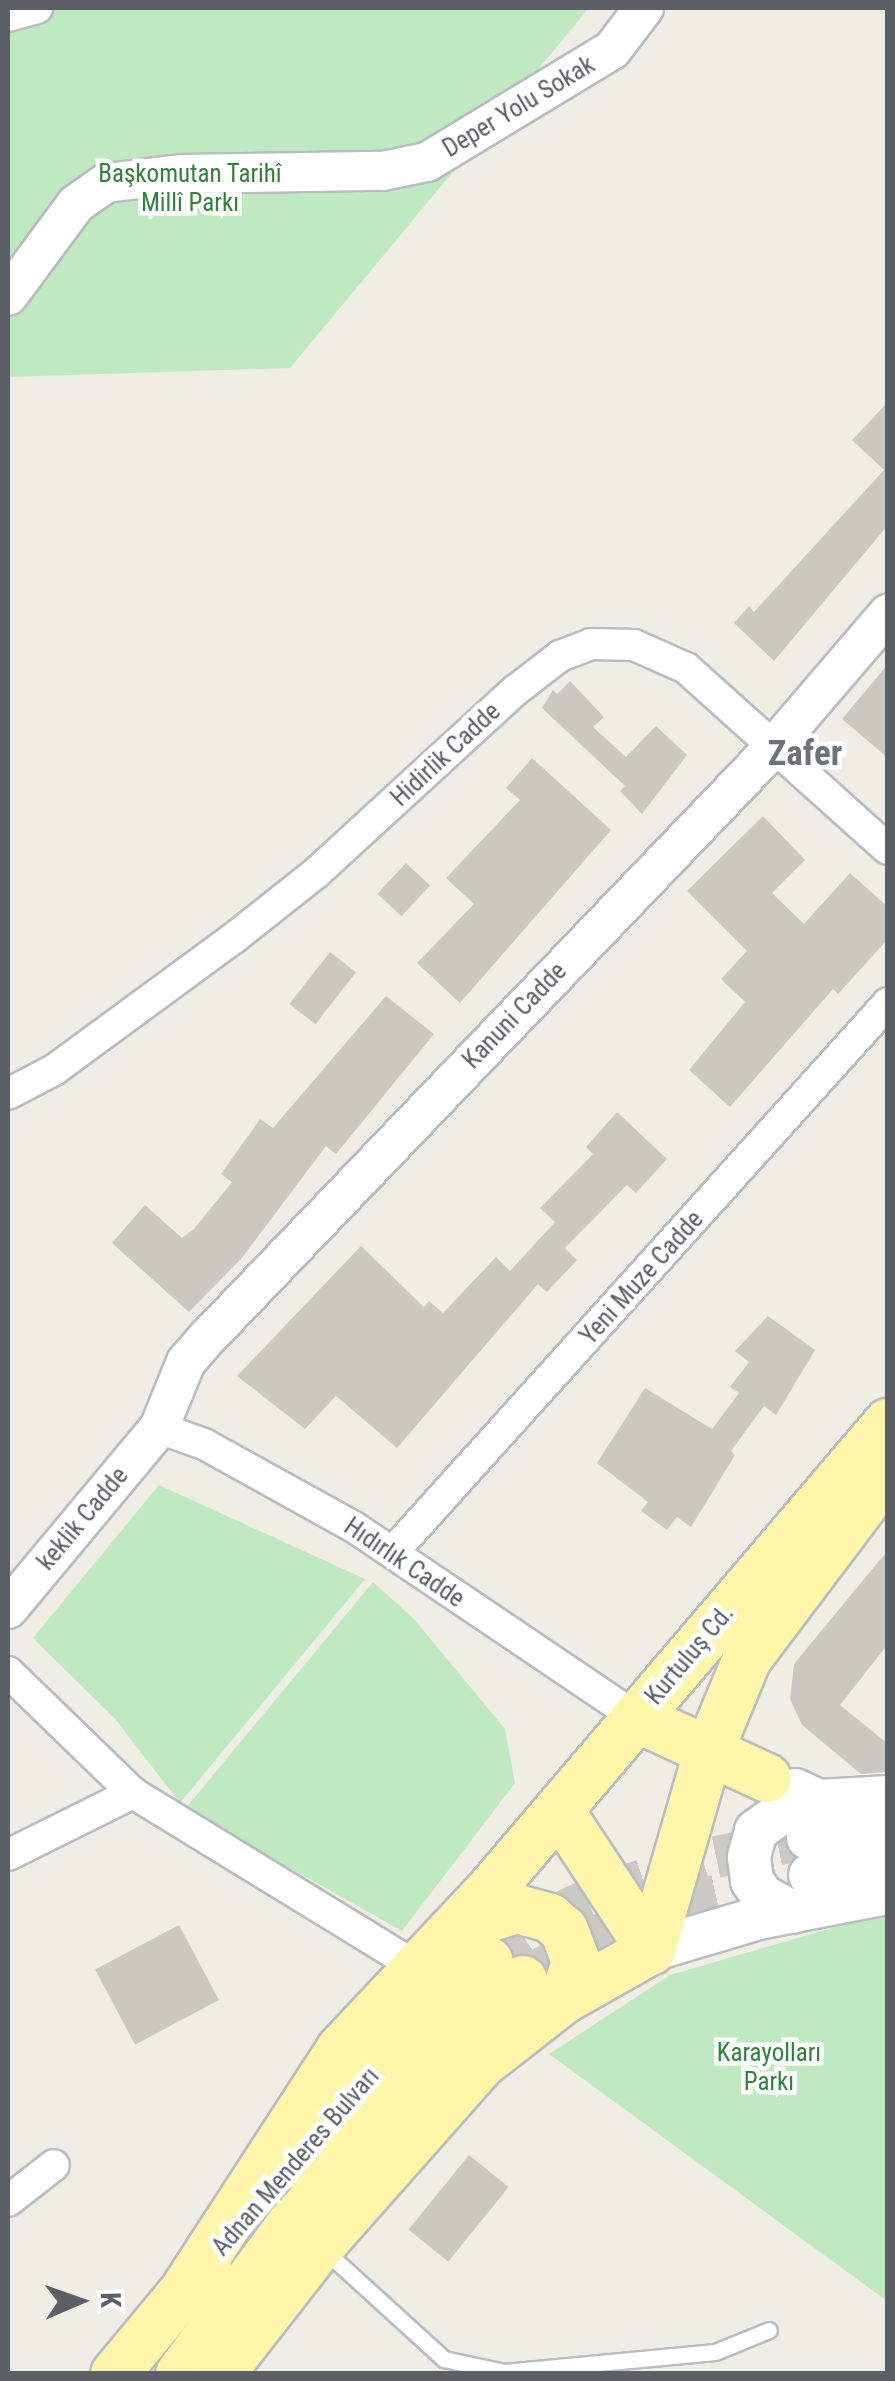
<!DOCTYPE html>
<html>
<head>
<meta charset="utf-8">
<style>
	body { margin:0 }
	#map { position:relative; width:895px; height:2381px; overflow:hidden; background:#f0eee4; font-family:"Roboto Condensed",sans-serif }
	div>[style] { position:absolute }
	[style*='--x'] { left:calc(var(--x)*1px); top:calc(var(--y)*1px); width:calc(var(--w)*1px); rotate:calc(var(--a)*1deg) }
	.green>* { inset:0; background:#bfe9c1 }
	.building>* { inset:0; background:#cbc8c1; transform-origin:0 0 }
	.secondary-tunnel>* { height:42px; margin-top:-21px; transform-origin:0; background:repeating-linear-gradient(90deg,#cbcac4 0 42px,transparent 0 63px) }
	.roads { filter:drop-shadow(2px 0 #b9bcc1) drop-shadow(-2px 0 #b9bcc1) drop-shadow(0 2px #b9bcc1) drop-shadow(0 -2px #b9bcc1) }
	.service>* { height:15px; margin:-7.5px; padding:0 7.5px; transform-origin:7.5px; border-radius:7.5px; background:#fff }
	.minor>* { height:30px; margin:-15px; padding:0 15px; transform-origin:15px; border-radius:15px; background:#fff }
	.tertiary>* { height:38px; margin:-19px; padding:0 19px; transform-origin:19px; border-radius:19px; background:#fff }
	.secondary>* { height:42px; margin:-21px; padding:0 21px; transform-origin:21px; border-radius:21px; background:#fff }
	.primary>* { height:48px; margin:-24px; padding:0 24px; transform-origin:24px; border-radius:24px; background:#fff6aa }
	span { translate:-50% -50%; white-space:nowrap; text-align:center; line-height:1.15; -webkit-text-stroke:9px #fff; paint-order:stroke }
	.street-label { font-size:25px; color:#5c6066 }
	.park-label { font-size:25px; color:#2e8337 }
	.district-label { font-size:35px; color:#6d7278; font-weight:700 }
	.frame { position:absolute; inset:0; border:10px solid #5c6066; pointer-events:none }
	.north { position:absolute; left:30px; top:2251px; width:100px; height:100px; -webkit-text-stroke:8px #fff; paint-order:stroke; rotate:88deg; font-size:28px; font-weight:700; line-height:40px; text-align:center; color:#5c6066 }
	.north::after { content:''; display:block; margin:auto; width:35px; height:45px; background:#5c6066; clip-path:polygon(50% 0,100% 100%,50% 72%,0 100%) }
</style>
</head>
<body>
<div id="map">
	<div class="green">
		<div style="clip-path:polygon(8px 8px,589px 8px,290px 368px,8px 377px)"></div>
		<div style="clip-path:polygon(159px 1485px,365px 1579px,180px 1803px,116px 1720px,33px 1638px)"></div>
		<div style="clip-path:polygon(373px 1582px,414px 1619px,505px 1729px,515px 1783px,402px 1931px,185px 1809px)"></div>
		<div style="clip-path:polygon(887px 1912px,887px 2301px,549px 2054px,670px 1975px)"></div>
	</div>
	<div class="building">
		<div style="clip-path:polygon(888px 402px,888px 525px,774px 661px,734px 623px,749px 606px,754px 612px,884px 470px,852px 440px)"></div>
		<div style="clip-path:polygon(888px 664px,888px 758px,842px 719px)"></div>
		<div style="clip-path:polygon(570px 681px,604px 717px,593px 727px,626px 757px,656px 726px,687px 755px,642px 814px,620px 791px,625px 786px,542px 708px,553px 690px,557px 694px)"></div>
		<div style="clip-path:polygon(532px 758px,611px 830px,460px 1003px,417px 963px,474px 904px,446px 878px,520px 800px,506px 788px)"></div>
		<div style="clip-path:polygon(763px 816px,805px 860px,772px 893px,804px 924px,850px 873px,888px 907px,888px 939px,838px 994px,833px 989px,730px 1107px,689px 1070px,745px 1002px,721px 979px,747px 951px,687px 891px)"></div>
		<div style="left:406px;top:863px;width:33px;height:42px;rotate:43deg"></div>
		<div style="left:330px;top:952px;width:33px;height:66px;rotate:38deg"></div>
		<div style="clip-path:polygon(386px 996px,434px 1034px,336px 1154px,326px 1146px,241px 1259px,189px 1312px,112px 1243px,145px 1205px,182px 1238px,194px 1229px,232px 1182px,221px 1174px,260px 1119px,273px 1128px)"></div>
		<div style="clip-path:polygon(617px 1112px,667px 1159px,636px 1193px,627px 1185px,565px 1248px,577px 1260px,547px 1292px,538px 1284px,397px 1448px,336px 1396px,305px 1429px,237px 1376px,361px 1246px,424px 1307px,429px 1301px,443px 1313px,496px 1257px,510px 1271px,555px 1222px,540px 1208px,593px 1154px,586px 1147px)"></div>
		<div style="clip-path:polygon(768px 1316px,815px 1350px,776px 1415px,764px 1406px,731px 1451px,735px 1455px,691px 1527px,677px 1517px,667px 1530px,641px 1511px,648px 1502px,597px 1463px,645px 1388px,712px 1429px,739px 1393px,730px 1387px,749px 1362px,735px 1351px)"></div>
		<div style="clip-path:polygon(888px 1550px,888px 1644px,840px 1705px,888px 1744px,885px 1772px,861px 1774px,802px 1725px,790px 1699px,794px 1664px)"></div>
		<div style="left:179px;top:1925px;width:85px;height:95px;rotate:62deg"></div>
		<div style="left:469px;top:2155px;width:51px;height:96px;rotate:39deg"></div>
	</div>
	<div class="secondary-tunnel">
		<div style="--x:489;--y:1961;--w:74;--a:-35.6"></div>
		<div style="--x:549;--y:1918;--w:60;--a:-24.8"></div>
		<div style="--x:603;--y:1893;--w:119;--a:-17.7"></div>
		<div style="--x:716;--y:1857;--w:94;--a:-11.7"></div>
		<div style="--x:523;--y:1980;--w:81;--a:-31.3"></div>
		<div style="--x:592;--y:1938;--w:89;--a:-21.7"></div>
		<div style="--x:675;--y:1905;--w:138;--a:-12.5"></div>
	</div>
	<div class="roads">
		<div class="service">
			<div style="--x:323;--y:2249;--w:164;--a:42.3"></div>
			<div style="--x:444;--y:2359;--w:61;--a:12.2"></div>
			<div style="--x:504;--y:2372;--w:212;--a:-5.4"></div>
			<div style="--x:715;--y:2352;--w:58;--a:-22.2"></div>
		</div>
		<div class="minor">
			<div style="--x:8;--y:16;--w:30;--a:-15"></div>
			<div style="--x:8;--y:1094;--w:52;--a:-27.6"></div>
			<div style="--x:54;--y:1070;--w:223;--a:-36.3"></div>
			<div style="--x:234;--y:938;--w:105;--a:-38.4"></div>
			<div style="--x:316;--y:873;--w:271;--a:-42.5"></div>
			<div style="--x:516;--y:690;--w:56;--a:-37.7"></div>
			<div style="--x:560;--y:656;--w:33;--a:-21"></div>
			<div style="--x:591;--y:644;--w:43;--a:1.3"></div>
			<div style="--x:634;--y:645;--w:57;--a:23.9"></div>
			<div style="--x:686;--y:668;--w:271;--a:41.9"></div>
			<div style="--x:159;--y:1428;--w:48;--a:19.6"></div>
			<div style="--x:204;--y:1444;--w:171;--a:29"></div>
			<div style="--x:354;--y:1527;--w:341;--a:34"></div>
			<div style="--x:393;--y:1552;--w:739;--a:-47.96"></div>
			<div style="--x:8;--y:1672;--w:174;--a:44.1"></div>
			<div style="--x:133;--y:1793;--w:333;--a:31.5"></div>
			<div style="--x:8;--y:1855;--w:140;--a:-26.4"></div>
			<div style="--x:8;--y:2201;--w:58;--a:-38"></div>
		</div>
		<div class="tertiary">
			<div style="--x:8;--y:296;--w:114;--a:-53.5"></div>
			<div style="--x:76;--y:204;--w:37;--a:-35"></div>
			<div style="--x:106;--y:183;--w:77;--a:-6.8"></div>
			<div style="--x:182;--y:174;--w:201;--a:-0.9"></div>
			<div style="--x:383;--y:171;--w:45;--a:-11.6"></div>
			<div style="--x:427;--y:162;--w:216;--a:-31.2"></div>
			<div style="--x:612;--y:50;--w:53;--a:-52.7"></div>
			<div style="--x:8;--y:1609;--w:236;--a:-50.2"></div>
			<div style="--x:159;--y:1428;--w:71;--a:-67.8"></div>
			<div style="--x:186;--y:1362;--w:35;--a:-49"></div>
			<div style="--x:209;--y:1336;--w:815;--a:-46.19"></div>
			<div style="--x:773;--y:748;--w:177;--a:-49.4"></div>
		</div>
		<div class="secondary">
			<div style="--x:795;--y:1790;--w:26;--a:25"></div>
			<div style="--x:819;--y:1801;--w:69;--a:-3.3"></div>
			<div style="--x:808;--y:1838;--w:81;--a:-10.6"></div>
			<div style="--x:810;--y:1875;--w:79;--a:-9.5"></div>
			<div style="--x:792;--y:1912;--w:33;--a:-151"></div>
			<div style="--x:763;--y:1896;--w:19;--a:-126"></div>
			<div style="--x:752;--y:1881;--w:24;--a:-97"></div>
			<div style="--x:749;--y:1857;--w:27;--a:-75"></div>
			<div style="--x:756;--y:1831;--w:34;--a:-36"></div>
			<div style="--x:784;--y:1811;--w:36;--a:-16"></div>
			<div style="--x:651;--y:1950;--w:113;--a:-16.5"></div>
			<div style="--x:759;--y:1918;--w:131;--a:-11"></div>
		</div>
		<div class="primary">
			<div style="--x:637;--y:1718;--w:143;--a:24.8"></div>
			<div style="--x:559;--y:1810;--w:168;--a:56.7"></div>
			<div style="--x:457;--y:1927;--w:63;--a:-16.7"></div>
			<div style="--x:517;--y:1909;--w:34;--a:15"></div>
			<div style="--x:550;--y:1918;--w:18;--a:41"></div>
			<div style="--x:564;--y:1930;--w:34;--a:69"></div>
			<div style="--x:576;--y:1962;--w:39;--a:108"></div>
			<div style="--x:294;--y:2164;--w:200;--a:-48"></div>
			<div style="--x:428;--y:2015;--w:81;--a:-41.5"></div>
			<div style="--x:187;--y:2286;--w:281;--a:-57"></div>
			<div style="--x:340;--y:2050;--w:222;--a:-46.8"></div>
			<div style="--x:492;--y:1888;--w:611;--a:-49.58"></div>
			<div style="--x:115;--y:2374;--w:144;--a:-50.3"></div>
			<div style="--x:180;--y:2374;--w:183;--a:-53.4"></div>
			<div style="--x:289;--y:2227;--w:270;--a:-47.7"></div>
			<div style="--x:471;--y:2027;--w:70;--a:-42.1"></div>
			<div style="--x:220;--y:2374;--w:162;--a:-52"></div>
			<div style="--x:320;--y:2246;--w:244;--a:-48.5"></div>
			<div style="--x:482;--y:2063;--w:104;--a:-38"></div>
			<div style="--x:564;--y:1999;--w:100;--a:-29.4"></div>
			<div style="--x:651;--y:1950;--w:202;--a:-73.9"></div>
			<div style="--x:707;--y:1756;--w:105;--a:-67.6"></div>
			<div style="--x:747;--y:1659;--w:234;--a:-53"></div>
		</div>
	</div>
	<div class="street-label">
		<span style="left:519px;top:107px;rotate:-31deg">Deper Yolu Sokak</span>
		<span style="left:446px;top:755px;rotate:-43deg">Hidirlik Cadde</span>
		<span style="left:515px;top:1016px;rotate:-46deg">Kanuni Cadde</span>
		<span style="left:642px;top:1278px;rotate:-48deg">Yeni Muze Cadde</span>
		<span style="left:83px;top:1519px;rotate:-50deg">keklik Cadde</span>
		<span style="left:404px;top:1563px;rotate:34deg">Hıdırlık Cadde</span>
		<span style="left:690px;top:1655px;rotate:-50deg">Kurtuluş Cd.</span>
		<span style="left:296px;top:2162px;rotate:-49deg">Adnan Menderes Bulvarı</span>
	</div>
	<div class="park-label">
		<span style="left:190px;top:189px">Başkomutan Tarihî<br>Millî Parkı</span>
		<span style="left:769px;top:2068px">Karayolları<br>Parkı</span>
	</div>
	<div class="district-label">
		<span style="left:805px;top:754px">Zafer</span>
	</div>
	<div class="frame"></div>
	<div class="north">K</div>
</div>
</body>
</html>
